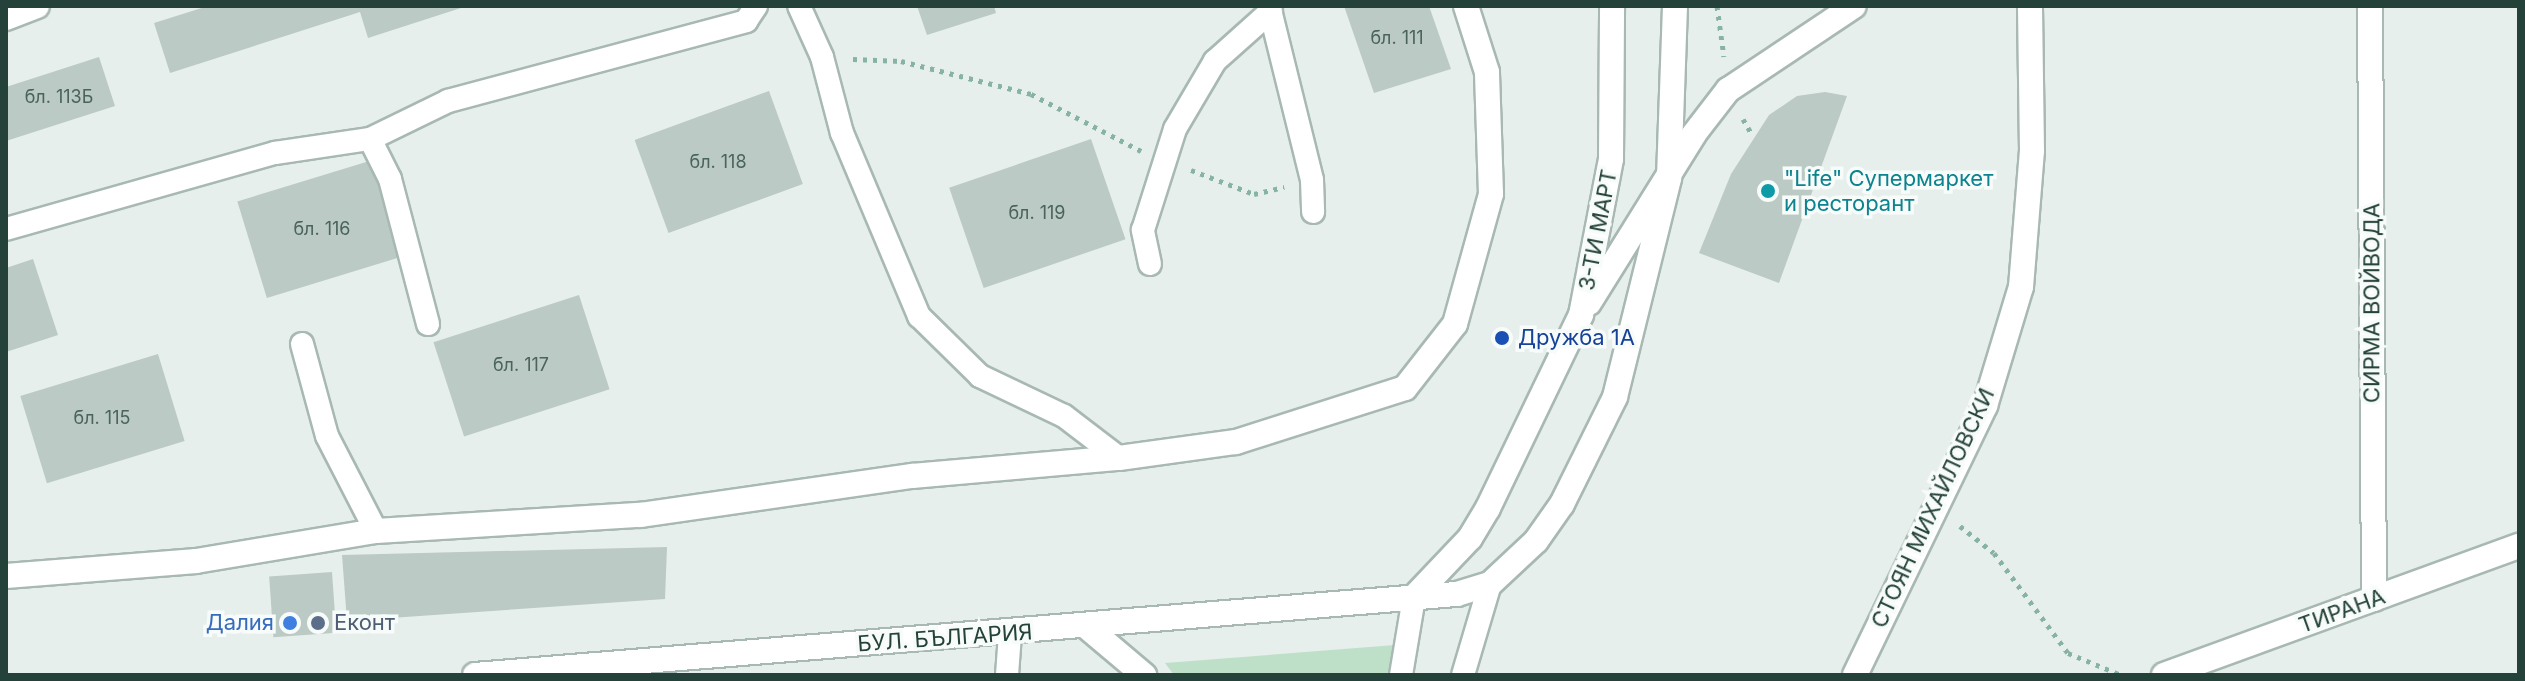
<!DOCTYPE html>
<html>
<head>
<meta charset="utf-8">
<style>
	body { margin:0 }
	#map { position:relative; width:2525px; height:681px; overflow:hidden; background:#e6efeb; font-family:Inter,sans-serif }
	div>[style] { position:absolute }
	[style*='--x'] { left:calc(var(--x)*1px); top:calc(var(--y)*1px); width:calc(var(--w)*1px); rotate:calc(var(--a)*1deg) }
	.green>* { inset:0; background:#bfe0c8 }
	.building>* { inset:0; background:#bbcac4; transform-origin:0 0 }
	.path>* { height:5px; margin-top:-2.5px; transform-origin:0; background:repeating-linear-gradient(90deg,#86b3a5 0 4px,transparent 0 10px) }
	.roads { filter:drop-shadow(2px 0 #a8b8b2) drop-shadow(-2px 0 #a8b8b2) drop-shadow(0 2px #a8b8b2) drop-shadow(0 -2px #a8b8b2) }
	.service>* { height:22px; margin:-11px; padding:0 11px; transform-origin:11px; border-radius:11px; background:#fff }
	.minor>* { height:24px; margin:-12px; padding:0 12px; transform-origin:12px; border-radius:12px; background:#fff }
	.tertiary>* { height:24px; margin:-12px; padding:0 12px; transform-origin:12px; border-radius:12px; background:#fff }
	.dots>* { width:22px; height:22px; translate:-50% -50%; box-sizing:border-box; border:4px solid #f7fbf9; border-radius:50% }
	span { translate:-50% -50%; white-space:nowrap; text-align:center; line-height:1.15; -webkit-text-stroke:7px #f7fbf9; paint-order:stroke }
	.number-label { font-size:18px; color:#4a645c }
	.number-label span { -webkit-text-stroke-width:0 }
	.culture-label { font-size:22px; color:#0d838f }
	.left { translate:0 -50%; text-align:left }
	.street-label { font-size:22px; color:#24423a }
	.transit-label { font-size:22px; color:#164399 }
	.shop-label { font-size:22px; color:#366cbe }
	.right { translate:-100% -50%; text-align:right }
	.service-label { font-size:22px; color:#4e5e75 }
	.frame { position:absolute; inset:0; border:8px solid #24423a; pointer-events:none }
</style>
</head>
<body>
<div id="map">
	<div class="green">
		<div style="clip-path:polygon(1395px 645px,1393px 675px,1174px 675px,1165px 663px)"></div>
	</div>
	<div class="building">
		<div style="clip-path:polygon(208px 6px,464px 6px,464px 7px,368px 38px,360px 12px,170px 73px,154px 23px)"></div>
		<div style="clip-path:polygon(917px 6px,994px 6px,996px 13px,927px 35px)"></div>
		<div style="clip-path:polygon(1344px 6px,1429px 6px,1451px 69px,1374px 93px)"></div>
		<div style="clip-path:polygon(99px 57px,115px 106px,6px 141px,6px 87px)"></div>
		<div style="left:769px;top:91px;width:99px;height:143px;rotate:70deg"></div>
		<div style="clip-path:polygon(1825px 92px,1847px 96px,1779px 283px,1699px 253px,1731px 174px,1769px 115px,1797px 96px)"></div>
		<div style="left:1091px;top:139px;width:106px;height:150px;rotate:71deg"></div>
		<div style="left:376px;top:159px;width:101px;height:145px;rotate:73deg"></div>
		<div style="clip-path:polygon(33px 259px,58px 335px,6px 352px,6px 268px)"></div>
		<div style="left:579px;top:295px;width:99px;height:153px;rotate:72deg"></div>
		<div style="left:158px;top:354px;width:91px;height:144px;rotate:73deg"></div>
		<div style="clip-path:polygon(667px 547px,665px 599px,347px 621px,342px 555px)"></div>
		<div style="left:332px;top:572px;width:61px;height:63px;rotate:86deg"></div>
	</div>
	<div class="path">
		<div style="--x:1717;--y:6;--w:51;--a:82.2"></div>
		<div style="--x:853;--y:59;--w:48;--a:2.4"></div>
		<div style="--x:901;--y:61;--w:134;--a:14.2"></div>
		<div style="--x:1031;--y:94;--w:124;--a:27.4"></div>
		<div style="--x:1743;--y:119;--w:16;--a:60"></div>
		<div style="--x:1191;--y:170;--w:67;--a:20.9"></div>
		<div style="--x:1254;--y:194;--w:31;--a:-13"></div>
		<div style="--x:1960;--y:526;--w:43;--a:38.5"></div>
		<div style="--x:1994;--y:553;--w:124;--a:53.5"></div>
		<div style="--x:2068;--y:653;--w:57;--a:22.5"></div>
	</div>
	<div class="roads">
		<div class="service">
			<div style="--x:799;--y:6;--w:56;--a:65.7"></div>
			<div style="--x:822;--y:57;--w:79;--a:75.3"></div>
			<div style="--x:842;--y:133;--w:199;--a:67.2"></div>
			<div style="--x:919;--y:316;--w:86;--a:44.5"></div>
			<div style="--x:980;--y:376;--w:93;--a:25.5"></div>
			<div style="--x:1064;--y:416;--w:69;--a:37.4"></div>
			<div style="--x:1269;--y:6;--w:179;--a:76.1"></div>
			<div style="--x:1312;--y:180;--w:32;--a:88"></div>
			<div style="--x:370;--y:139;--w:45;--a:63.4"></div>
			<div style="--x:390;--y:179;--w:150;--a:75.3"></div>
			<div style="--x:6;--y:229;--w:280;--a:-15.8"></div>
			<div style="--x:275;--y:153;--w:96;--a:-8.4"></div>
			<div style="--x:370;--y:139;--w:87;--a:-26"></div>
			<div style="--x:448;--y:101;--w:309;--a:-15"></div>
			<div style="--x:746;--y:21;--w:18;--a:-56"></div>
			<div style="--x:1150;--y:264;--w:35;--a:-102"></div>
			<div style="--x:1143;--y:230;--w:106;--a:-72.4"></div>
			<div style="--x:1175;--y:129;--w:79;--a:-59.5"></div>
			<div style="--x:1215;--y:61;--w:75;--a:-41.8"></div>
			<div style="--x:302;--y:344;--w:95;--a:74.8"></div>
			<div style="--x:327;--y:436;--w:107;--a:62.7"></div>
			<div style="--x:1007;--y:675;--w:41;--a:-85.8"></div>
			<div style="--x:1401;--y:675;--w:79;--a:-80.5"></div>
			<div style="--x:1463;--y:675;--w:95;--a:-73.5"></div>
		</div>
		<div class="minor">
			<div style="--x:2370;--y:6;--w:593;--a:89.61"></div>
			<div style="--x:6;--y:18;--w:33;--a:-21"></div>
			<div style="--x:6;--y:576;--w:191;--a:-4.5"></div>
			<div style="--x:196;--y:561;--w:182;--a:-9.5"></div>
			<div style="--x:376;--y:531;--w:265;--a:-3.5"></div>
			<div style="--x:641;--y:515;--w:274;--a:-8.2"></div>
			<div style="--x:912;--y:476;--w:208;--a:-5"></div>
			<div style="--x:1119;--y:458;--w:118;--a:-7.8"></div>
			<div style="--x:1236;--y:442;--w:177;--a:-17.7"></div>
			<div style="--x:1405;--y:388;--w:81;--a:-52"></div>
			<div style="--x:1455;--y:324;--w:135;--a:-74.5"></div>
			<div style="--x:1491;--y:194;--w:122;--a:-91.9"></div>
			<div style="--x:1487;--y:72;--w:69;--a:-107.7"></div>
			<div style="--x:1855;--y:675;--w:299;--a:-64.2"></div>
			<div style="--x:1985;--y:406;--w:124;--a:-73.2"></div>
			<div style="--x:2021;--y:287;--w:136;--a:-85.4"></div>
			<div style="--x:2032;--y:151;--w:145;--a:-90.8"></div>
			<div style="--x:2164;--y:675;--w:378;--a:-20"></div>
		</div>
		<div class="tertiary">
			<div style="--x:1589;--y:303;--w:199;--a:-58.1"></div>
			<div style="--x:1694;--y:134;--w:56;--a:-52.3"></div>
			<div style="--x:1728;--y:90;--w:151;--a:-33.7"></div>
			<div style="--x:1414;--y:597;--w:81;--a:-46.5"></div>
			<div style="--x:1470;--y:538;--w:35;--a:-59"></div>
			<div style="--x:1488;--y:508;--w:214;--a:-64.3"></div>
			<div style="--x:1581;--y:315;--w:159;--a:-79.1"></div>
			<div style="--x:1611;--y:159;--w:153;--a:-89.6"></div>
			<div style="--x:1087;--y:627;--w:75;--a:40.1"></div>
			<div style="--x:475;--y:675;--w:985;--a:-4.72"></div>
			<div style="--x:1457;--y:594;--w:34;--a:-17"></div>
			<div style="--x:1490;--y:584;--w:63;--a:-43.1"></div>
			<div style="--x:1536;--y:541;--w:45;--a:-54.9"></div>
			<div style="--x:1562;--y:504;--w:119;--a:-63.6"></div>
			<div style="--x:1615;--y:397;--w:226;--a:-76.1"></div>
			<div style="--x:1669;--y:178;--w:172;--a:-88"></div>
		</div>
	</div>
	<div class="dots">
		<div style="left:1768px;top:191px;background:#0f9aa8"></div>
		<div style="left:1502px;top:338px;background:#1a4fb4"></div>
		<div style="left:290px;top:623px;background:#3f7fe0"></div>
		<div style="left:318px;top:623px;background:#5c6f8a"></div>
	</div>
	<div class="number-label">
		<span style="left:1397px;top:38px">бл. 111</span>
		<span style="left:59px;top:97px">бл. 113Б</span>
		<span style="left:718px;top:162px">бл. 118</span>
		<span style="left:1037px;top:213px">бл. 119</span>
		<span style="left:322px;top:229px">бл. 116</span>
		<span style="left:521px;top:365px">бл. 117</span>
		<span style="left:102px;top:418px">бл. 115</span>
	</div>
	<div class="culture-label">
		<span class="left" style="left:1784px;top:191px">"Life" Супермаркет<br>и ресторант</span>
	</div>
	<div class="street-label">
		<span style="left:1598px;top:230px;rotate:-79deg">3-ТИ МАРТ</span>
		<span style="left:2372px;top:303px;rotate:-90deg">СИРМА ВОЙВОДА</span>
		<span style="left:1933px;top:508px;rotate:-65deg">СТОЯН МИХАЙЛОВСКИ</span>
		<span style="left:2342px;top:611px;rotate:-20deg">ТИРАНА</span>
		<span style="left:945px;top:638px;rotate:-4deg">БУЛ. БЪЛГАРИЯ</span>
	</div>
	<div class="transit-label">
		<span class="left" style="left:1518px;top:338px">Дружба 1A</span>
	</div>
	<div class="shop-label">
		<span class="right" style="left:274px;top:623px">Далия</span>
	</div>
	<div class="service-label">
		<span class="left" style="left:334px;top:623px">Еконт</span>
	</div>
	<div class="frame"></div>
</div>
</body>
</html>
